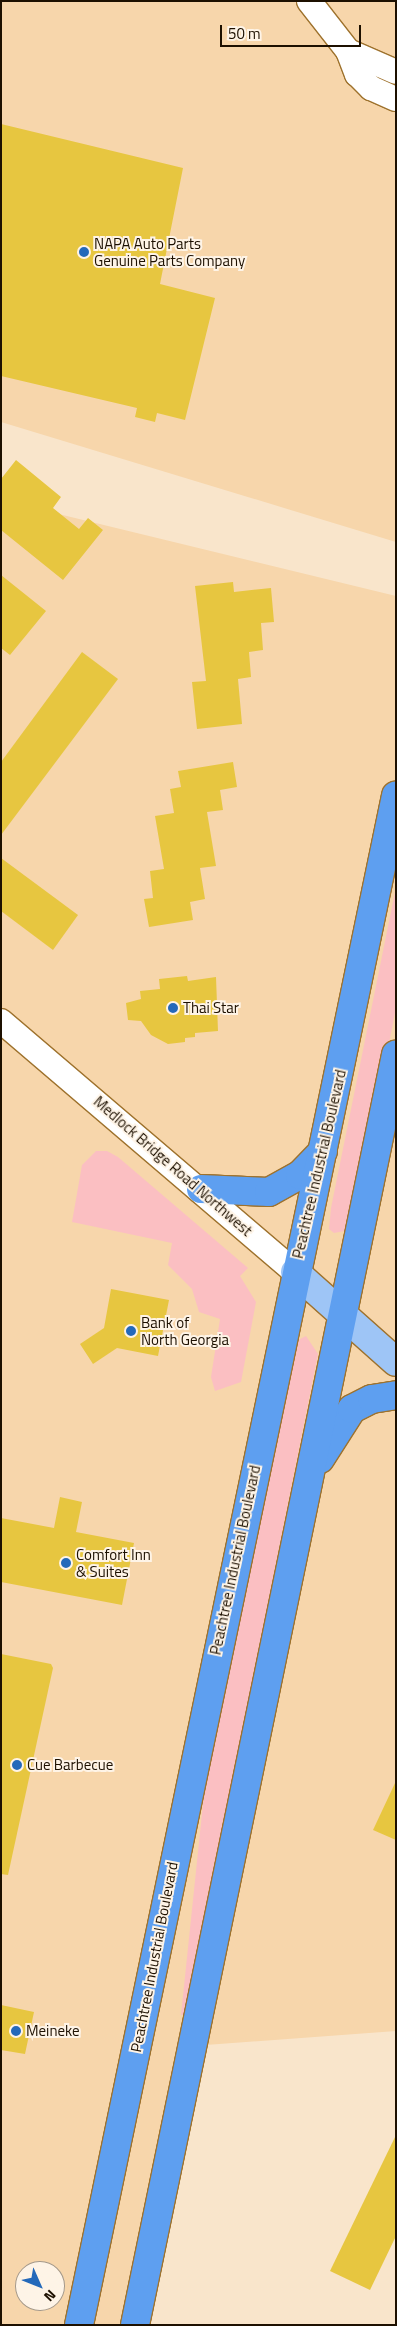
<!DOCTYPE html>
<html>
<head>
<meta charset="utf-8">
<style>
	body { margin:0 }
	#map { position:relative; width:397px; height:2326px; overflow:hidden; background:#f9e5cb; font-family:"Titillium Web",sans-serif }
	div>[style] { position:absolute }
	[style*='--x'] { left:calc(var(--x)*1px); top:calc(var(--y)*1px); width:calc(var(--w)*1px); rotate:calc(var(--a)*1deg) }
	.built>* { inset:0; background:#f7d6ab }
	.green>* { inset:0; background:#fbbfc2 }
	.building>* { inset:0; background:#e7c640 }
	.roads { filter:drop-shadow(1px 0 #9e722d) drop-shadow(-1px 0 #9e722d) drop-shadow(0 1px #9e722d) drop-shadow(0 -1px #9e722d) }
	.minor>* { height:24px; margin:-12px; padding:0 12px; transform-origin:12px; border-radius:12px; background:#fff }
	.major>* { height:28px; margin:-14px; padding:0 14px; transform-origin:14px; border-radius:14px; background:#9ec5f6 }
	.highway>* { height:28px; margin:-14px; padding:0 14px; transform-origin:14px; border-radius:14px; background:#5e9ff0 }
	.dots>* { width:14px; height:14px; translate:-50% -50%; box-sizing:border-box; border:2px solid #fef4e7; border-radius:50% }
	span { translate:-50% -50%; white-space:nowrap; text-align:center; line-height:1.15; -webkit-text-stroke:4px #fef4e7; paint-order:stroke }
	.poi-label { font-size:15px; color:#1d1000 }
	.left { translate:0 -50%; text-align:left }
	.street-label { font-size:15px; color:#1d1000 }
	.frame { position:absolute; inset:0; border:2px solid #1d1000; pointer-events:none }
	.north { position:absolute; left:15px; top:2261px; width:50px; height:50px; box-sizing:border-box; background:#fef4e7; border:1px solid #a4998b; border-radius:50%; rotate:134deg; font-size:14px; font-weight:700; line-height:20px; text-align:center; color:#1d1000 }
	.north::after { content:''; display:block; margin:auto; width:18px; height:22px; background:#2469ba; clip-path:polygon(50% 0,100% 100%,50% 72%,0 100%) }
	.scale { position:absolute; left:220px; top:25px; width:141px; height:22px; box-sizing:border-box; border:2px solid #1d1000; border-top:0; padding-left:6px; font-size:15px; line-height:18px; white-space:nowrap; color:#1d1000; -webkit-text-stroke:4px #fef4e7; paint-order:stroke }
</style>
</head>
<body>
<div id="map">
	<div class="built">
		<div style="clip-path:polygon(1px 1px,396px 1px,396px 542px,1px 422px)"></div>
		<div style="clip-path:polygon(evenodd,1px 500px,396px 596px,396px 2031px,179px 2047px,122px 2325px,1px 2325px,1px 500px,25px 2271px,55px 2271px,55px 2301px,25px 2301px,25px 2271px)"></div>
	</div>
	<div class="green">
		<div style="clip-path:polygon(396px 887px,396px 1008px,358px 1199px,350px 1230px,334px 1233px,329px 1229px,331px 1208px)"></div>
		<div style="clip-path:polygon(96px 1151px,107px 1151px,118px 1157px,248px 1268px,240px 1276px,256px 1302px,241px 1382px,215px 1391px,211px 1377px,220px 1319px,199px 1312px,192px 1289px,168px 1265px,172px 1243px,72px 1222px,82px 1165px)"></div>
		<div style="clip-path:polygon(306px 1336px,318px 1354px,225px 1817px,191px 2015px,181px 2015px,206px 1775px,296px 1341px)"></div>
	</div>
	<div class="building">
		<div style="clip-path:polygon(1px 124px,183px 168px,160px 284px,215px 298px,185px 420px,157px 413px,155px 422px,135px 417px,137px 408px,1px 376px)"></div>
		<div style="clip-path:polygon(16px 460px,61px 497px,53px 508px,79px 529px,88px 518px,103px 530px,63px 580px,1px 530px,1px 479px)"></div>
		<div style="clip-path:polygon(1px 575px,46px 611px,10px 655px,1px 648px)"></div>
		<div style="clip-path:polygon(233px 582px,234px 592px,271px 588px,274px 622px,261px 623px,263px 650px,249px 652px,251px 677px,238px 679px,242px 724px,197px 729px,192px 682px,206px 681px,195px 586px)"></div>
		<div style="clip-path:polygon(82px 652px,118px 679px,1px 835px,1px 762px)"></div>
		<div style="clip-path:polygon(233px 762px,237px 787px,220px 790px,223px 810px,207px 812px,216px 866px,200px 868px,205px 899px,190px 902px,193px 920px,149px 927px,144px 899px,153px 898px,150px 871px,164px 869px,155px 816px,174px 813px,170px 789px,181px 787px,178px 771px)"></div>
		<div style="clip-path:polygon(1px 858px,78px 915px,53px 950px,1px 911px)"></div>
		<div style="clip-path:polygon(187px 976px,188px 981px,216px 977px,218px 1031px,195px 1033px,195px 1037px,185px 1038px,185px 1042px,168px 1044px,151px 1035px,141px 1021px,128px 1020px,126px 1003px,141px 999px,140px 991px,160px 989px,159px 979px)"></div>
		<div style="clip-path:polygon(111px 1289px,169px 1300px,158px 1356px,117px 1348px,93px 1364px,80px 1344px,104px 1328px)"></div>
		<div style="clip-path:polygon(60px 1497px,82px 1502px,76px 1532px,134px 1543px,122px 1605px,1px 1582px,1px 1518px,54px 1528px)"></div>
		<div style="clip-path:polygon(1px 1654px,51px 1664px,53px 1668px,8px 1875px,1px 1874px)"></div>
		<div style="clip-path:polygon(396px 1781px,396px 1840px,373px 1830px)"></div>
		<div style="clip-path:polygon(1px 2005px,34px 2012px,25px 2054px,1px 2050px)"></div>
		<div style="clip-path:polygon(396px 2135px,396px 2236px,370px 2290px,330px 2271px)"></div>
	</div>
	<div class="roads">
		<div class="minor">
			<div style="--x:309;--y:1;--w:63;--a:52"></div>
			<div style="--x:348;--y:51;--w:52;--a:23.6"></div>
			<div style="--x:348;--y:51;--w:25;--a:69"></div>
			<div style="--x:357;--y:74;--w:20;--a:45"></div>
			<div style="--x:371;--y:88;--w:27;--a:24"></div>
			<div style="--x:1;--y:1021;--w:387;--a:40.5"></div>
		</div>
		<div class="major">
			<div style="--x:295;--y:1272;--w:135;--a:41.7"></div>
		</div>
		<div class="highway">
			<div style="--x:201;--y:1189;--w:68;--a:2.5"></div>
			<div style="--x:269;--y:1192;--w:35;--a:-29"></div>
			<div style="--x:300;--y:1175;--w:33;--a:-46"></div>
			<div style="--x:320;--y:1459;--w:59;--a:-57.4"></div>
			<div style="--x:352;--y:1409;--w:22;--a:-27"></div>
			<div style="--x:372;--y:1399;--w:24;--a:-9"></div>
			<div style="--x:79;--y:2325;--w:1562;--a:-78.29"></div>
			<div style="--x:135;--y:2325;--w:1297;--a:-78.39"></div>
		</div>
	</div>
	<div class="dots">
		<div style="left:84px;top:252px;background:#2469ba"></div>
		<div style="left:173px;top:1008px;background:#2469ba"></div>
		<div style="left:131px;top:1331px;background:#2469ba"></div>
		<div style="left:66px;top:1563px;background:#2469ba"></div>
		<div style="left:17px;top:1765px;background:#2469ba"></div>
		<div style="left:16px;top:2031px;background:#2469ba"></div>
	</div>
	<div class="poi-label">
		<span class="left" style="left:94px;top:252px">NAPA Auto Parts<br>Genuine Parts Company</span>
		<span class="left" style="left:183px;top:1008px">Thai Star</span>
		<span class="left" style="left:141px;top:1331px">Bank of<br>North Georgia</span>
		<span class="left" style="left:76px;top:1563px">Comfort Inn<br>&amp; Suites</span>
		<span class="left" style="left:27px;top:1765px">Cue Barbecue</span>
		<span class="left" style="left:26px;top:2031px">Meineke</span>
	</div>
	<div class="street-label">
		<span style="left:319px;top:1164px;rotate:-77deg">Peachtree Industrial Boulevard</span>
		<span style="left:173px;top:1166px;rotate:41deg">Medlock Bridge Road Northwest</span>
		<span style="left:235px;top:1560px;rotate:-78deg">Peachtree Industrial Boulevard</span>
		<span style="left:154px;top:1957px;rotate:-79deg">Peachtree Industrial Boulevard</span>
	</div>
	<div class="frame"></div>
	<div class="north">N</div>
	<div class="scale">50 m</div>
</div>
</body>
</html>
